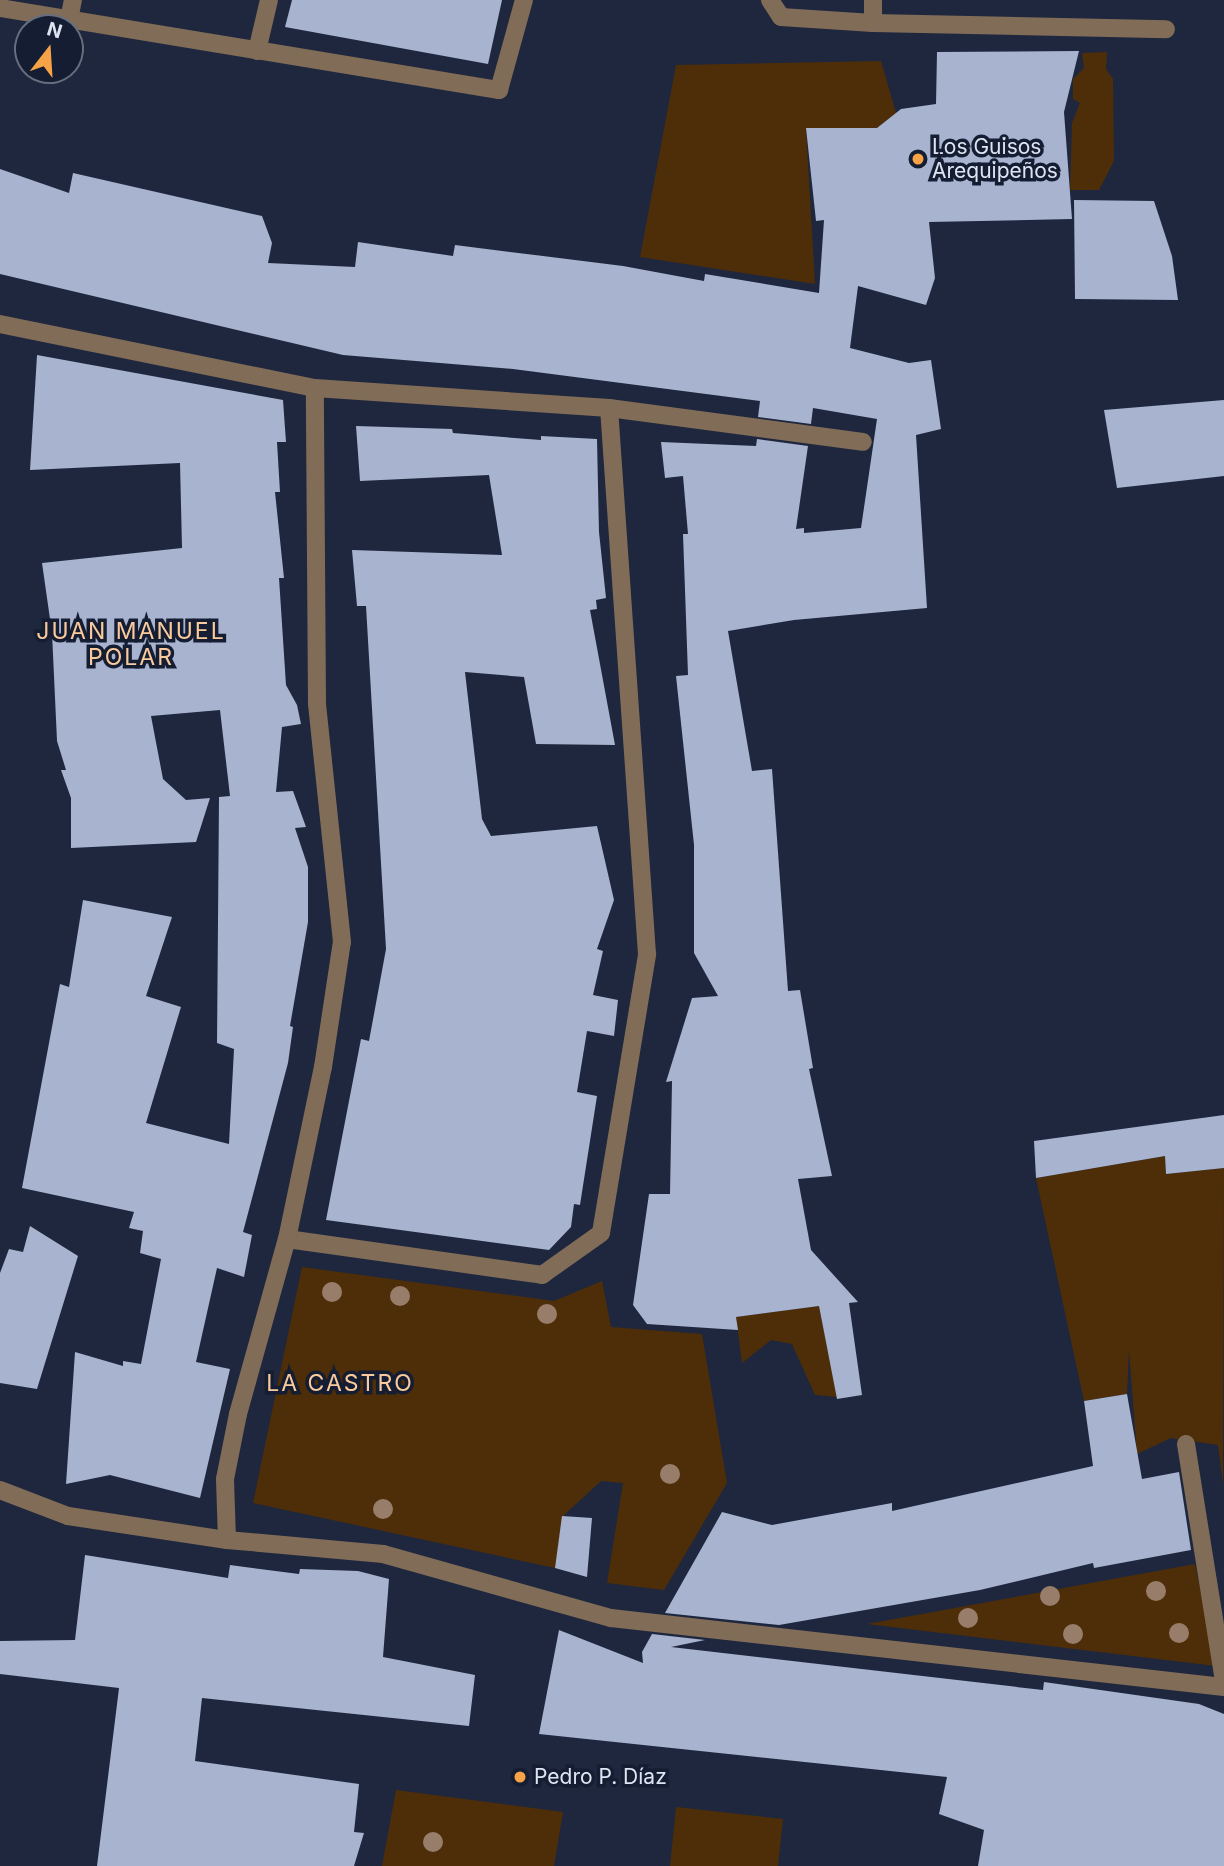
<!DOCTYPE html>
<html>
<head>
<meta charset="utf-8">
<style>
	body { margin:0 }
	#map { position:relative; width:1224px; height:1866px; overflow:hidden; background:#1e273d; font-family:Inter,sans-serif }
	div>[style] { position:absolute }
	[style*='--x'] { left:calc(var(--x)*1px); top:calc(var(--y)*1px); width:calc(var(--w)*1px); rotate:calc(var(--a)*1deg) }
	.green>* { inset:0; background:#4e2e08 }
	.building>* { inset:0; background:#a7b3cf }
	.minor>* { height:18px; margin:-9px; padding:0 9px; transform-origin:9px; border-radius:9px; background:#816c58 }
	.trees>* { width:20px; height:20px; margin:-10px; border-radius:50%; background:#987e6a }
	.dots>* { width:19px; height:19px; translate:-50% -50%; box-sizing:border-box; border:4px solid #151d32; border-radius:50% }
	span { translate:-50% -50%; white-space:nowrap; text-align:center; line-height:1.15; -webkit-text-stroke:7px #151d32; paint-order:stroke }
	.poi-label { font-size:21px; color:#dde4f2 }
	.left { translate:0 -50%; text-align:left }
	.neighbourhood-label { font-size:23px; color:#faca9d; letter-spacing:2px }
	.north { position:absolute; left:14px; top:14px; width:70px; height:70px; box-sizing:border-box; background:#151d32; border:2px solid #656d7f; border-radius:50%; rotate:17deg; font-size:19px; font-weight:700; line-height:28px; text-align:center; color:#dde4f2 }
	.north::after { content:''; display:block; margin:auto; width:24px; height:32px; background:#f6a247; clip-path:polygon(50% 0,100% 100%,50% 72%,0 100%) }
</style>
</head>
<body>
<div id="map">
	<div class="green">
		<div style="clip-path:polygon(1107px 52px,1106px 69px,1113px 79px,1114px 161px,1099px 190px,1070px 190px,1072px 123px,1080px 103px,1073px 99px,1073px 79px,1084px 68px,1082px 53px)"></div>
		<div style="clip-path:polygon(881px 61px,896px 113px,877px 128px,806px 129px,815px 284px,640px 257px,676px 65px)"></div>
		<div style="clip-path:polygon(1165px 1156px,1166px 1174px,1224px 1168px,1223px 1485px,1218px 1445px,1171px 1438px,1137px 1454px,1129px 1350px,1127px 1394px,1084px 1401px,1036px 1178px)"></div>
		<div style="clip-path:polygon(302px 1267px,554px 1301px,602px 1281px,611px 1327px,702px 1334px,727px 1483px,664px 1590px,607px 1583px,623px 1483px,601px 1481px,563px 1516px,555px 1568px,253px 1503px)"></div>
		<div style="clip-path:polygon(819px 1306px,837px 1397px,815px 1395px,792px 1344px,771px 1340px,742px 1363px,736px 1317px)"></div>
		<div style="clip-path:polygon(1195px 1564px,1216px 1666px,867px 1624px)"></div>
		<div style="clip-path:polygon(396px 1790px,563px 1812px,554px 1866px,382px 1866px)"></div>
		<div style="clip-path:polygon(676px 1807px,783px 1819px,778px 1866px,670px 1866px)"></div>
	</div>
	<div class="building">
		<div style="clip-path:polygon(292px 0,502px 0,488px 64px,285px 27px)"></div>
		<div style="clip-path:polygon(1079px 51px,1064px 112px,1072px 219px,929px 222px,935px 278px,926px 305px,858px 286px,850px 348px,909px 363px,931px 360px,941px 429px,916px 435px,927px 608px,794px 620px,728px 631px,752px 771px,772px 769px,788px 991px,800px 990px,813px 1068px,809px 1069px,832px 1176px,798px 1179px,811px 1250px,858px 1302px,849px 1303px,862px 1395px,837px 1399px,819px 1306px,736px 1317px,738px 1330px,647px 1324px,633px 1305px,649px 1194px,670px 1194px,672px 1081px,666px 1082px,692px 998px,718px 996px,694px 953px,694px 845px,676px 676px,688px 675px,683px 534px,688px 534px,683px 476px,665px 478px,661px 442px,756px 446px,757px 439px,808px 446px,796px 529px,804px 528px,804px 533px,861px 528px,877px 419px,813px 408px,811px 424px,758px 417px,760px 401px,513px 369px,343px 355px,0 274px,0 169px,69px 193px,73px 173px,262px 216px,272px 243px,268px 263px,355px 267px,358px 242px,453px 256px,455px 245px,623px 266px,704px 281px,705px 274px,819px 293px,824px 220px,816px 221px,806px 128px,877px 128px,901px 109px,936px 104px,937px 52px)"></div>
		<div style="clip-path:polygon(1074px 200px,1154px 201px,1172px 256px,1178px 300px,1075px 299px)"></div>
		<div style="clip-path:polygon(37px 355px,283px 400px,286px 442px,277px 442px,280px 492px,275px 492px,284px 578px,279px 578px,286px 685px,297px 705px,301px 724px,282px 727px,276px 792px,293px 791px,306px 827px,295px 828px,308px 867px,308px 922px,290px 1026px,293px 1027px,288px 1063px,243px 1232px,252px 1235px,244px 1277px,217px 1268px,196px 1362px,230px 1369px,200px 1498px,110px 1475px,66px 1484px,75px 1352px,123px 1366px,123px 1361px,141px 1364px,161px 1259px,140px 1253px,143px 1231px,129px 1228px,134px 1212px,22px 1188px,60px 984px,69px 987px,83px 900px,172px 917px,146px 996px,181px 1007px,146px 1123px,229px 1144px,234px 1049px,217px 1043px,219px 797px,230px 796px,220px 710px,151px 716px,163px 779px,186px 800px,210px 798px,196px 842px,71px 848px,71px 798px,61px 770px,66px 770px,57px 741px,52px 633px,42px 563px,182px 548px,180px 463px,30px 470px)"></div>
		<div style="clip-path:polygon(1224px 400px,1224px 476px,1117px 488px,1104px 410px)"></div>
		<div style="clip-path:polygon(356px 426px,452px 429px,453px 433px,541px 440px,541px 436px,597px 439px,599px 532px,606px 598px,596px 600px,597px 609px,590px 610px,615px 745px,536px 744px,524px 677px,465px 672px,482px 819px,491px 836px,597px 826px,614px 900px,597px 949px,603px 951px,593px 995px,618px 1000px,614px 1036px,587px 1031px,577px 1092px,597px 1096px,580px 1205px,574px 1204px,571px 1227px,549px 1250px,326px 1220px,361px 1039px,369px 1041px,386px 949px,366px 606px,357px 606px,352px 550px,502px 555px,489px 475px,360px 481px)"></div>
		<div style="clip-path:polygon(1224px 1115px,1224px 1168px,1166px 1174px,1165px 1156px,1036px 1178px,1034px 1141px)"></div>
		<div style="clip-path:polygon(30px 1226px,78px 1256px,37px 1389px,0 1383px,0 1273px,9px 1249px,23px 1252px)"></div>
		<div style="clip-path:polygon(1127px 1394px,1142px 1479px,1179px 1472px,1191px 1550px,1094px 1568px,1093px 1563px,980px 1590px,779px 1625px,665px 1613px,722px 1512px,772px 1525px,892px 1503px,892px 1511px,1093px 1466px,1084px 1401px)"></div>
		<div style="clip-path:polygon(562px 1516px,592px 1518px,587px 1577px,555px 1568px)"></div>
		<div style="clip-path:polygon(85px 1555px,228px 1578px,230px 1565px,299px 1574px,300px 1569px,358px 1571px,389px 1579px,383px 1657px,475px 1675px,469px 1726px,202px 1698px,195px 1761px,359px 1784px,354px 1832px,364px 1833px,354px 1866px,97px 1866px,119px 1688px,0 1674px,0 1641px,75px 1640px)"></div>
		<div style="clip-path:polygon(559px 1630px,643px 1663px,642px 1652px,652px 1634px,705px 1640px,671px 1647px,1043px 1690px,1044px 1682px,1199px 1704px,1224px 1714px,1224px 1866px,978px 1866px,984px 1830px,939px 1814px,947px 1777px,539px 1734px)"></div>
	</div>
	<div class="minor">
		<div style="--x:770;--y:0;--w:20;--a:57"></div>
		<div style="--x:781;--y:17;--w:92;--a:3.7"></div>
		<div style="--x:873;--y:23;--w:293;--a:1.2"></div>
		<div style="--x:873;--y:0;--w:23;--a:90"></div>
		<div style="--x:0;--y:8;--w:506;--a:9.33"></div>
		<div style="--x:499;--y:90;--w:93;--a:-74.5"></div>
		<div style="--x:69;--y:20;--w:20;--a:-79"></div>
		<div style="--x:257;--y:51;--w:52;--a:-76.8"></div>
		<div style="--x:0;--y:324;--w:321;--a:11.5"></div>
		<div style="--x:315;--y:388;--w:295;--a:3.9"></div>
		<div style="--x:609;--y:408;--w:256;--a:7.6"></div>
		<div style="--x:287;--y:1239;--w:258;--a:8"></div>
		<div style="--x:542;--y:1275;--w:72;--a:-35.4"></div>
		<div style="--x:601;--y:1233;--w:283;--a:-80.6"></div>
		<div style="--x:647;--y:954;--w:547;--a:-93.98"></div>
		<div style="--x:1186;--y:1444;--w:241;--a:80.9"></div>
		<div style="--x:0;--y:1490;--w:73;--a:20.9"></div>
		<div style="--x:68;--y:1516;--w:161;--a:8.6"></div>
		<div style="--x:227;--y:1540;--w:157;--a:5.1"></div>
		<div style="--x:383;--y:1554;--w:237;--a:15.7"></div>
		<div style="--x:611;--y:1618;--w:617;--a:6.42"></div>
		<div style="--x:227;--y:1540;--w:61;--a:-91.9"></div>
		<div style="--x:225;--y:1479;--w:66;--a:-78.7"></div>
		<div style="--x:238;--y:1414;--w:182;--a:-74.4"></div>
		<div style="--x:287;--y:1239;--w:176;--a:-78.2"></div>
		<div style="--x:323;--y:1067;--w:126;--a:-81.4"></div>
		<div style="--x:342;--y:942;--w:240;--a:-96"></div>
		<div style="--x:317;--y:703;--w:315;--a:-90.4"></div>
	</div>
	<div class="trees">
		<div style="left:332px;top:1292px"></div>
		<div style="left:400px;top:1296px"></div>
		<div style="left:547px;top:1314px"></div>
		<div style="left:670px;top:1474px"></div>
		<div style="left:383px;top:1509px"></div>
		<div style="left:1156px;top:1591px"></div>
		<div style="left:1050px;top:1596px"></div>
		<div style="left:968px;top:1618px"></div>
		<div style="left:1179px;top:1633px"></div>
		<div style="left:1073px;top:1634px"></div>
		<div style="left:433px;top:1842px"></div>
	</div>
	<div class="dots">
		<div style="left:918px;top:159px;background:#f6a247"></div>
		<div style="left:520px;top:1777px;background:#f6a247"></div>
	</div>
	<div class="poi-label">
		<span class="left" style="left:932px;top:159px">Los Guisos<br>Arequipeños</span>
		<span class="left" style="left:534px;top:1777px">Pedro P. Díaz</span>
	</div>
	<div class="neighbourhood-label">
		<span style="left:131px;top:644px">JUAN MANUEL<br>POLAR</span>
		<span style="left:340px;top:1383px">LA CASTRO</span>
	</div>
	<div class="north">N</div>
</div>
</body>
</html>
